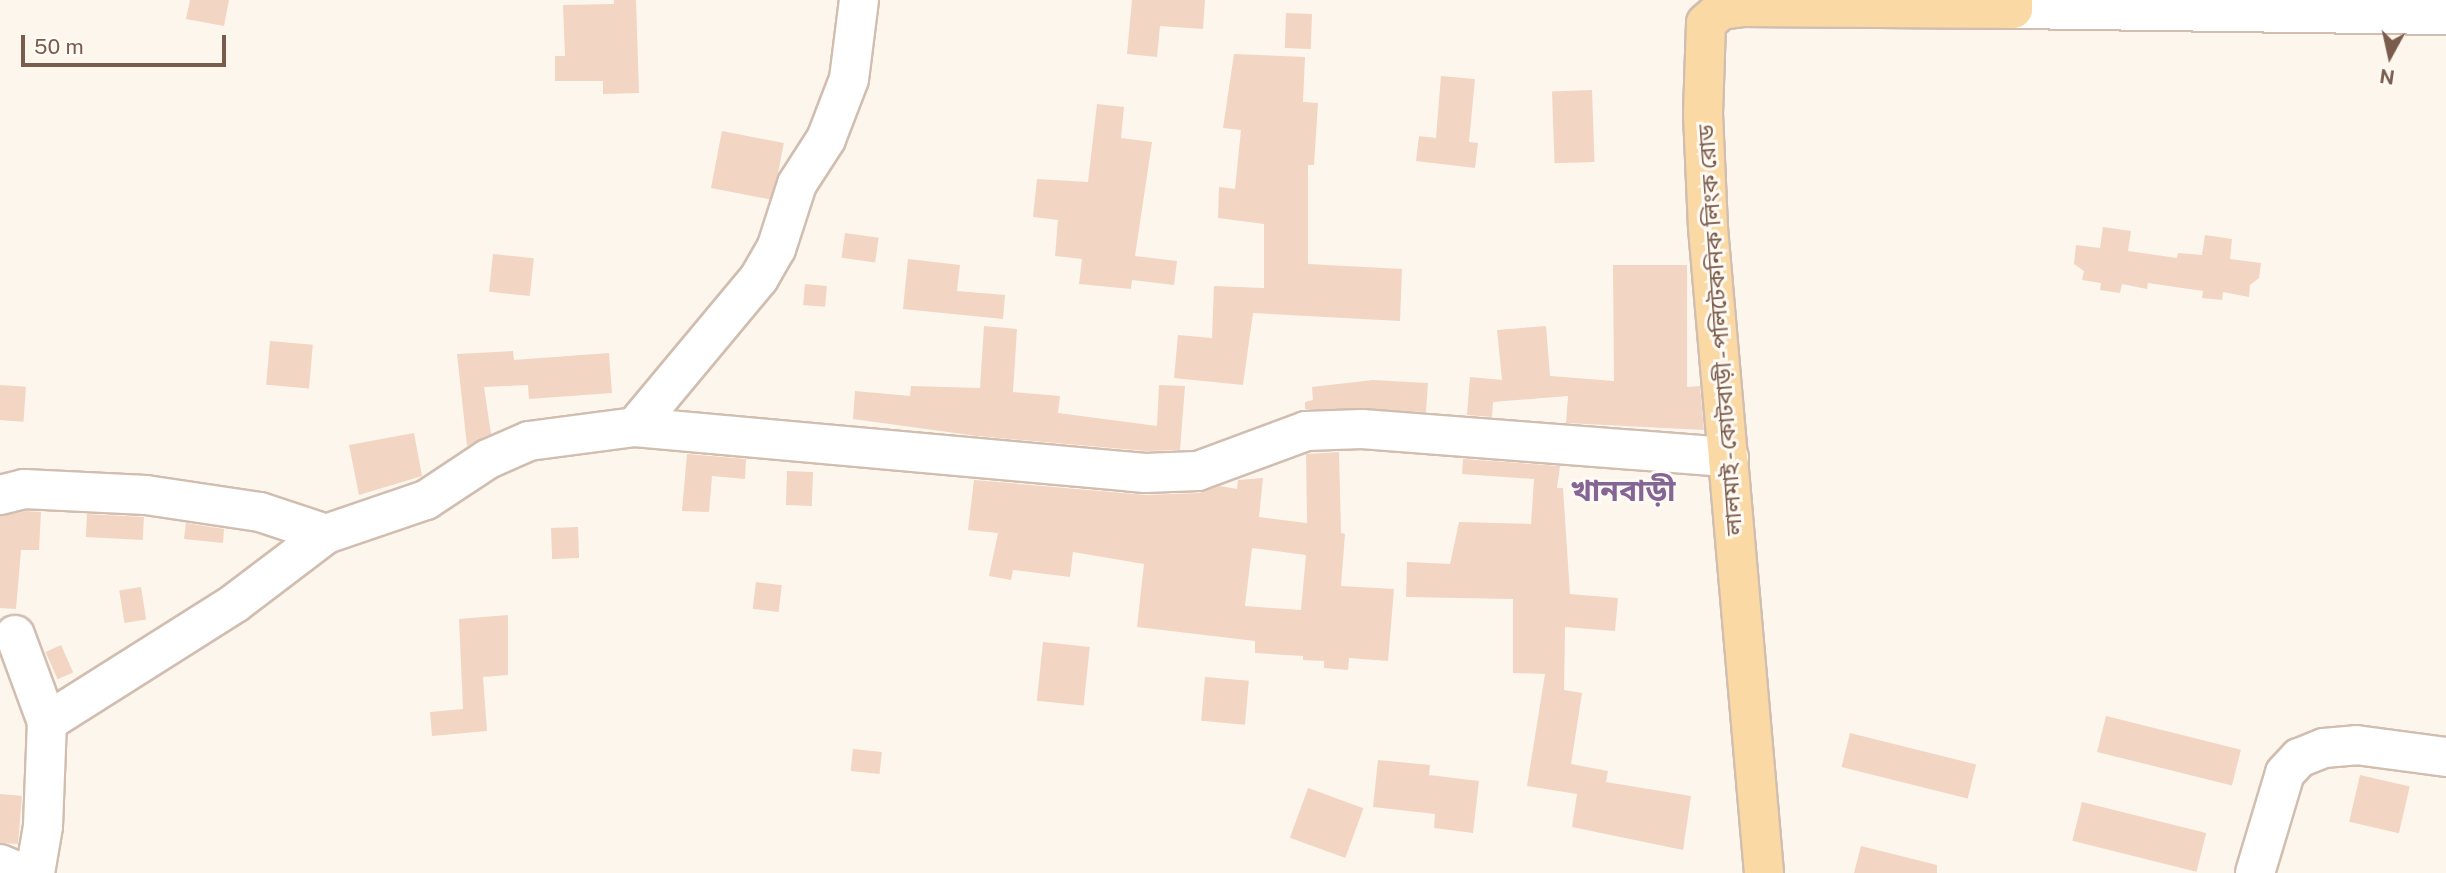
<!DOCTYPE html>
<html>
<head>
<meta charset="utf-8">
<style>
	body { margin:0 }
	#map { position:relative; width:2446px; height:873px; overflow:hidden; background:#fdf6ec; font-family:"Public Sans","Noto Sans Bengali",sans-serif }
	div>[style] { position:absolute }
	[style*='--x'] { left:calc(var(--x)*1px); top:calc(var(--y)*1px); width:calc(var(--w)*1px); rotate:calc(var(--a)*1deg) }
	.building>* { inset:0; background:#f3d5c3; transform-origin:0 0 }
	.roads { filter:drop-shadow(2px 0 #d1beb0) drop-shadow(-2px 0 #d1beb0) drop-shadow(0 2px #d1beb0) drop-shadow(0 -2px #d1beb0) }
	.minor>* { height:38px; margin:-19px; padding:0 19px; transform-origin:19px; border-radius:19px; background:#fff }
	.major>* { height:38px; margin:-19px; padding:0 19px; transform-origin:19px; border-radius:19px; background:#fbd9a5 }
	span { translate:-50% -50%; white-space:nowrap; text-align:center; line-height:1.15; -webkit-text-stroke:6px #fffaf3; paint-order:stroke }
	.street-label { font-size:23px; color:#7a5c4d }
	.district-label { font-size:30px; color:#846695; font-weight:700 }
	.north { position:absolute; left:2355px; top:21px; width:70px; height:70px; -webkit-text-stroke:5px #fffaf3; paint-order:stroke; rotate:188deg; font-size:19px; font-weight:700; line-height:28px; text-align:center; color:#7a5c4d }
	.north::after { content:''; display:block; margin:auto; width:24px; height:32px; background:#7a5c4d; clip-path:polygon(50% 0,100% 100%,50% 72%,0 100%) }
	.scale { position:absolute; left:21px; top:35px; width:205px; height:32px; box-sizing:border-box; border:4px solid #7a5c4d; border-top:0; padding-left:9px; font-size:21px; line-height:24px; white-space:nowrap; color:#7a5c4d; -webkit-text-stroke:5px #fffaf3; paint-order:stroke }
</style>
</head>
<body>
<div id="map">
	<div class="building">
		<div style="clip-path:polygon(190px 0,229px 0,224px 26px,186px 19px)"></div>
		<div style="clip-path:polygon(614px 0,636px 0,639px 93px,603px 94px,603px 81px,555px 81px,555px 56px,565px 56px,563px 5px,614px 4px)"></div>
		<div style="clip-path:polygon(1132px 0,1205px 0,1203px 29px,1160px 26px,1157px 57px,1127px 54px)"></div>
		<div style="left:1286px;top:13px;width:26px;height:35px;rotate:2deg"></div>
		<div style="clip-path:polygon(1234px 54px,1305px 57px,1303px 102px,1318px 103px,1314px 165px,1308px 165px,1308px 264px,1402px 269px,1400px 321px,1253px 313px,1243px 385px,1174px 378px,1178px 335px,1212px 338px,1214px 286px,1264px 288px,1264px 224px,1218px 218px,1219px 187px,1235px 189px,1241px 130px,1223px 128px)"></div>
		<div style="clip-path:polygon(1441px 76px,1475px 79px,1469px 142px,1478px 143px,1475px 168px,1416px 161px,1419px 136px,1436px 138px)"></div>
		<div style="left:1592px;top:90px;width:72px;height:40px;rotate:88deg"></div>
		<div style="clip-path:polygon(1097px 104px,1124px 107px,1121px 138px,1152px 142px,1135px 256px,1177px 261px,1174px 285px,1132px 280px,1131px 289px,1079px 284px,1082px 259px,1055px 256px,1058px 220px,1033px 217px,1037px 179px,1088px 182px)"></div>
		<div style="left:722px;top:131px;width:63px;height:58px;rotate:11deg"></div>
		<div style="clip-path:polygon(2103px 227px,2131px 231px,2128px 251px,2177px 258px,2178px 253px,2202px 255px,2205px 235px,2232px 239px,2230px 259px,2261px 263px,2259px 278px,2250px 285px,2249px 297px,2223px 292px,2222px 300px,2202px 298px,2203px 291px,2148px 283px,2147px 289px,2122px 284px,2120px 293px,2100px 290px,2101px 283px,2082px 280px,2084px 271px,2074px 264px,2076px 245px,2100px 248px)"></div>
		<div style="left:845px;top:233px;width:34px;height:25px;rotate:8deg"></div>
		<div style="left:493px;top:254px;width:41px;height:38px;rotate:6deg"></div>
		<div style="clip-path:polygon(908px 259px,960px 265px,957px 291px,1005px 295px,1003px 319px,903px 309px)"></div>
		<div style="clip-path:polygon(1613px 265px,1687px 265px,1687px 387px,1700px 386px,1704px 430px,1566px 423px,1568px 396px,1493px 402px,1492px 417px,1467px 415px,1470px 377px,1502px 380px,1497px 330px,1546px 326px,1550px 376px,1614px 381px)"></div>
		<div style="left:805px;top:284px;width:22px;height:21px;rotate:5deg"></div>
		<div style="clip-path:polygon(984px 326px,1017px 329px,1013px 392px,1060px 396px,1058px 413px,1157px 426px,1159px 385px,1185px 386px,1180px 450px,1146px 451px,977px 436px,853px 419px,855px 391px,910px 396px,911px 386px,980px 388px)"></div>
		<div style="left:270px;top:341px;width:43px;height:44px;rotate:5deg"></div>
		<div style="clip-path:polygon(513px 351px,514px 360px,609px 353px,612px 393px,529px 399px,528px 385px,484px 387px,491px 434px,467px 446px,457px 354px)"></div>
		<div style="clip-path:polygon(1373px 380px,1428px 383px,1426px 412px,1305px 409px,1305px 402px,1313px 400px,1312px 387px)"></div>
		<div style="left:0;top:385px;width:26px;height:35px;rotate:4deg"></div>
		<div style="clip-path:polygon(414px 433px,422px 476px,359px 495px,349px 445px)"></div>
		<div style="clip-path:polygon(evenodd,1339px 452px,1341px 533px,1345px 534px,1341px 586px,1394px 589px,1388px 661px,1349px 658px,1348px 670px,1324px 668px,1324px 661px,1303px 660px,1303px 656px,1255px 653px,1255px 641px,1137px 627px,1144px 564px,1073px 552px,1070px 577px,1013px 570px,1011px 580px,989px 576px,998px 533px,968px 530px,974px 480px,1146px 495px,1199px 493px,1220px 486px,1237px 489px,1238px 480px,1263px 478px,1259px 517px,1307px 523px,1306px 454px,1339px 452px,1252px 548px,1306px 555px,1301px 610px,1245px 606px,1252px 548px)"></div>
		<div style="clip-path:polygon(687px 454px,746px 459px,745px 479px,712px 476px,709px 512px,682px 511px)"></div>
		<div style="clip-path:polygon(1463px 459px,1560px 466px,1557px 488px,1563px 488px,1570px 594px,1618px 598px,1615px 631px,1565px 627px,1564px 690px,1582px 693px,1571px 764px,1608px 771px,1606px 782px,1691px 796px,1683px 850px,1572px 827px,1577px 794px,1527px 786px,1545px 674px,1513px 673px,1513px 599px,1406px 597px,1407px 562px,1450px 564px,1459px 522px,1531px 524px,1534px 479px,1462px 474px)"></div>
		<div style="left:787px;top:471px;width:26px;height:34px;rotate:2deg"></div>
		<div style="clip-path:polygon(26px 511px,41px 512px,39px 550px,21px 550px,16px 609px,0 608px,0 516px)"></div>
		<div style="left:87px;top:514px;width:57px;height:23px;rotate:3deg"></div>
		<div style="clip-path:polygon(186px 523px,224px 529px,223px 543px,184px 539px)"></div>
		<div style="left:578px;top:527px;width:31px;height:27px;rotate:88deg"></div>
		<div style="left:756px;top:582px;width:26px;height:27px;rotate:7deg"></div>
		<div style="left:141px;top:587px;width:33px;height:22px;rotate:81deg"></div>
		<div style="clip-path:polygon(508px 615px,508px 675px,483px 677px,487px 731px,432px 736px,430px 712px,463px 709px,459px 619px)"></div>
		<div style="left:1043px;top:642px;width:47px;height:59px;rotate:6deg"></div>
		<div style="left:61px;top:645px;width:30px;height:17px;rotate:66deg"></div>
		<div style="left:1205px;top:677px;width:44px;height:44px;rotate:5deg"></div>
		<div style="left:2106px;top:716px;width:139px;height:37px;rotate:14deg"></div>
		<div style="left:1850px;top:733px;width:130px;height:35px;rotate:14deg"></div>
		<div style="left:853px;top:749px;width:29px;height:22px;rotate:6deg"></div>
		<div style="clip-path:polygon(1378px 760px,1430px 765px,1429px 775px,1479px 781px,1473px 833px,1434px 828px,1435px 814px,1373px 807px)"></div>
		<div style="left:2360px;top:775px;width:51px;height:48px;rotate:13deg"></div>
		<div style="left:1308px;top:788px;width:59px;height:53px;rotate:20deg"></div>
		<div style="clip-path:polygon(0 794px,22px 796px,18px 844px,0 843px)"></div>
		<div style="left:2082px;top:802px;width:128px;height:40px;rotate:14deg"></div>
		<div style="clip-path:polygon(1861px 846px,1937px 865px,1937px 873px,1854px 873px)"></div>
	</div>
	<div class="roads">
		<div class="minor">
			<div style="--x:2013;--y:9;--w:433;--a:0.8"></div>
			<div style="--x:635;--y:427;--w:194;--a:-50.2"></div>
			<div style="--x:759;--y:278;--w:34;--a:-60"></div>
			<div style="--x:776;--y:249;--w:68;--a:-72.1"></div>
			<div style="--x:797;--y:184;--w:54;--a:-57.2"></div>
			<div style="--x:826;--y:139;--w:64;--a:-69"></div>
			<div style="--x:849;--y:79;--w:80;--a:-82.8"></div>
			<div style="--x:0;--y:495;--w:25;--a:-14"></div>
			<div style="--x:24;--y:489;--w:122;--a:2.8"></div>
			<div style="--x:146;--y:495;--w:115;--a:8.5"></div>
			<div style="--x:260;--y:512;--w:70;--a:18.4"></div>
			<div style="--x:15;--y:635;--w:93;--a:69.8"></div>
			<div style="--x:0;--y:864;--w:23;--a:23"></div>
			<div style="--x:35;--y:873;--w:48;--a:-80.3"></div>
			<div style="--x:43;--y:826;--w:104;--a:-87.8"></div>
			<div style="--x:47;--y:722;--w:222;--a:-32.3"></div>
			<div style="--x:235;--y:603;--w:114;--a:-37.2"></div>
			<div style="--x:326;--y:534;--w:106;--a:-18.8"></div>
			<div style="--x:426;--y:500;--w:74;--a:-33.5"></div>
			<div style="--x:488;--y:459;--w:45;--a:-23.7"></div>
			<div style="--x:529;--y:441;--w:107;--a:-7.5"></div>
			<div style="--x:635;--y:427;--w:512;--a:5.15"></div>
			<div style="--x:1145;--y:473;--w:53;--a:-2.2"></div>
			<div style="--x:1198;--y:471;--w:115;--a:-20.3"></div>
			<div style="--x:1306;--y:431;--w:56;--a:-2"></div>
			<div style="--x:1362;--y:429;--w:368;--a:4.4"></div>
			<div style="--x:2255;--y:873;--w:104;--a:-73.3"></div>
			<div style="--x:2285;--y:773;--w:21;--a:-47"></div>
			<div style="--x:2299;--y:758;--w:27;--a:-22"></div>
			<div style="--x:2324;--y:748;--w:32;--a:-5"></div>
			<div style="--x:2356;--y:745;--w:91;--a:7.6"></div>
		</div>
		<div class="major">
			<div style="--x:1764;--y:873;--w:647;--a:-94.96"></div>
			<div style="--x:1708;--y:228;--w:114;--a:-92.5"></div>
			<div style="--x:1703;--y:114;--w:91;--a:-88.1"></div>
			<div style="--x:1706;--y:23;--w:20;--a:-41"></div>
			<div style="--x:1721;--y:10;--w:21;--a:-8"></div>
			<div style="--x:1742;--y:7;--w:271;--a:0.4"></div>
			<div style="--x:2013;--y:9;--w:9;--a:-90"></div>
		</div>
	</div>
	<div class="street-label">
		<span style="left:1720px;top:330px;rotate:-94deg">লালমাই - কোটবাড়ী - পলিটেকনিক লিংক রোড</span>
	</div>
	<div class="district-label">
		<span style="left:1623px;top:490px">খানবাড়ী</span>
	</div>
	<div class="north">N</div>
	<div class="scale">50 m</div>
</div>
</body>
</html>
